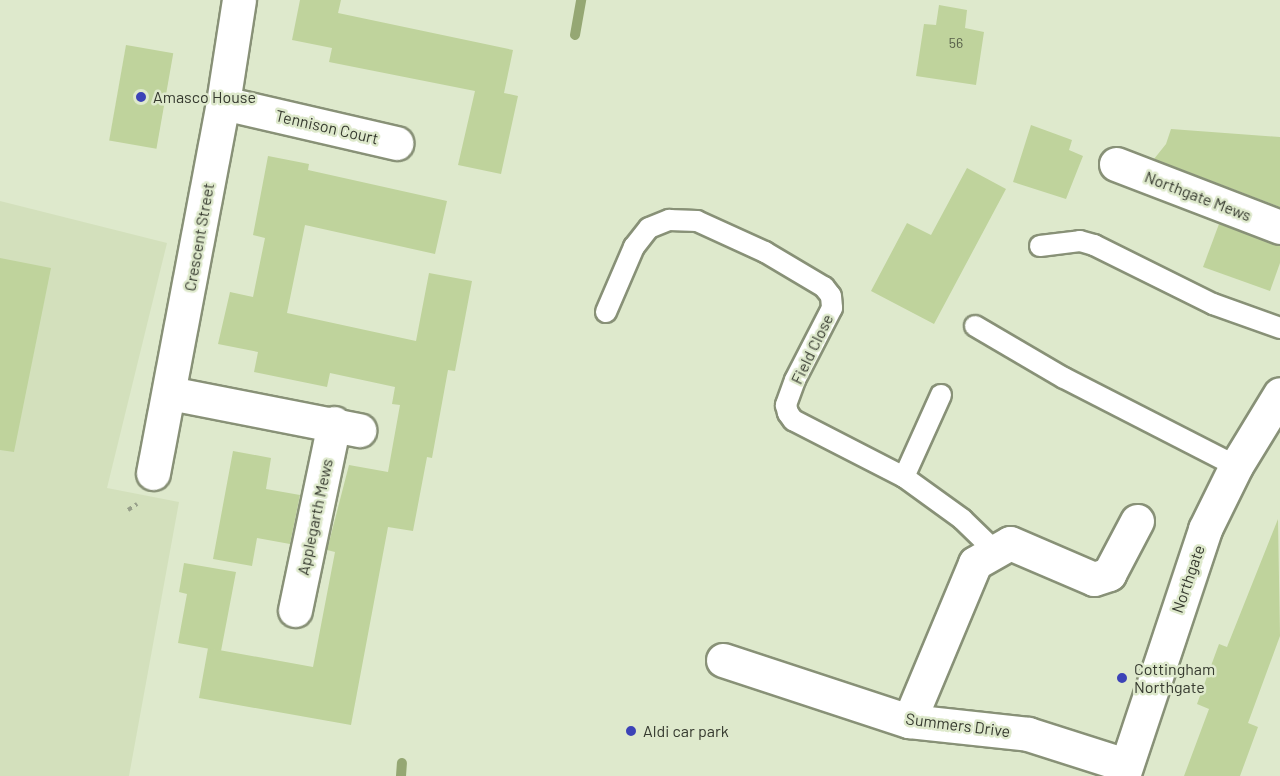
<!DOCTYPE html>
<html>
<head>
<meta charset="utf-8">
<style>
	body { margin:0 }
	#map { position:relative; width:1280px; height:776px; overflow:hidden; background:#dee9cc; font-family:Barlow,sans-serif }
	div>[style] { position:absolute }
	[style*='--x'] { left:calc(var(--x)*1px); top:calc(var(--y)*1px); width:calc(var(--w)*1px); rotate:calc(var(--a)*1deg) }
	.built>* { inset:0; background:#d3e0bc }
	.stream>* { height:10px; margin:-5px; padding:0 5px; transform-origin:5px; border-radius:5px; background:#95a773 }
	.building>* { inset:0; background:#bfd39c; transform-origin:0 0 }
	.path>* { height:4px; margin-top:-2px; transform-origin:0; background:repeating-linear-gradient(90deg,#979f8a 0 4.5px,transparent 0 9px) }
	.roads { filter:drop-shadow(2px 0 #889177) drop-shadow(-2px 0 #889177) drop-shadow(0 2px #889177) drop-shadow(0 -2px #889177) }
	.lane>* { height:20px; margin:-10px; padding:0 10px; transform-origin:10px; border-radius:10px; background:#fff }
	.street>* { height:33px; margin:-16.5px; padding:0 16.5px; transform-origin:16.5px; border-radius:16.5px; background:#fff }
	.secondary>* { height:33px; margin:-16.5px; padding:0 16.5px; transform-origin:16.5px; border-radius:16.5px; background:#fff }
	.dots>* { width:16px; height:16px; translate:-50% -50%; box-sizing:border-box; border:3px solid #dee9cc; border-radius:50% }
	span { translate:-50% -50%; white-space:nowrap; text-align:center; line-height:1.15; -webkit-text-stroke:5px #dee9cc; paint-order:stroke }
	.number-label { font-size:14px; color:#58604a }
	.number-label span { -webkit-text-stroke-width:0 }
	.poi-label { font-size:16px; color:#363a2f }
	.left { translate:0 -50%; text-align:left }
	.street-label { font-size:16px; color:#363a2f }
</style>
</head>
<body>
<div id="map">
	<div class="built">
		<div style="clip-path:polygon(0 201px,167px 243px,107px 488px,179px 502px,129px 776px,0 776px)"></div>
	</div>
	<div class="stream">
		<div style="--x:575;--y:35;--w:36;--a:-80"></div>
		<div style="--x:401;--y:776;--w:13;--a:-86"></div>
	</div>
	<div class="building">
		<div style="clip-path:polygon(300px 0,341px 0,338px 13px,513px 50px,504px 93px,518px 96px,501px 174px,458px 165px,475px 91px,329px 62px,332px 48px,292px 40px)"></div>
		<div style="clip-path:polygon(939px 5px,967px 10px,965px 28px,984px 32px,976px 85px,916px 76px,924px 24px,936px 25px)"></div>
		<div style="left:126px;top:45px;width:48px;height:97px;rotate:10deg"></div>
		<div style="clip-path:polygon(1031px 125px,1072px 140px,1069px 150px,1083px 156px,1066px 199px,1013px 182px)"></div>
		<div style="clip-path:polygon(1171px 129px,1280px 137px,1280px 207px,1154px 159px,1166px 144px)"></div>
		<div style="clip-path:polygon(268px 156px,309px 164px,308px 170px,447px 201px,435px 254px,305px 225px,287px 313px,416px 341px,429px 273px,472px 281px,455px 371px,448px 370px,432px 458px,427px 457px,413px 531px,388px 527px,351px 725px,199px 698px,208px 648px,313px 667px,335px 552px,327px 550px,349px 465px,388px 472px,400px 405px,392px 404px,395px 387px,330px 373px,327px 387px,254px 372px,258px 352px,218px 344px,230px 292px,253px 297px,265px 238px,253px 235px)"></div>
		<div style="clip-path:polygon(967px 168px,1006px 189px,934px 324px,871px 291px,907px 223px,931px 235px)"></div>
		<div style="clip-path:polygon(1219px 224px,1280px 245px,1280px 263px,1270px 291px,1203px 267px)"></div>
		<div style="clip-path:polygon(0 258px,51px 268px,14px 452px,0 450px)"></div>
		<div style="clip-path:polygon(233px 451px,271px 458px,266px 489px,300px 495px,290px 544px,257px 538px,252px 566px,213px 559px)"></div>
		<div style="clip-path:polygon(1278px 519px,1280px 636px,1248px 723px,1258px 727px,1240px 776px,1184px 776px,1209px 709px,1197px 704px,1219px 644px,1227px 647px)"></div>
		<div style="clip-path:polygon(184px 563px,236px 572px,221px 651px,178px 643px,187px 594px,179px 592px)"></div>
	</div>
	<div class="path">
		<div style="--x:128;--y:510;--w:11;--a:-34"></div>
	</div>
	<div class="roads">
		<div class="lane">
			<div style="--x:1040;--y:246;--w:40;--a:-7.1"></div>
			<div style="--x:1080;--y:241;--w:15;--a:16"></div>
			<div style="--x:1094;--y:245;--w:133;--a:26.4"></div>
			<div style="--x:1213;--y:304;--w:71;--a:19.7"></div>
			<div style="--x:606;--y:312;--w:71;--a:-66.7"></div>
			<div style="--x:634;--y:247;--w:24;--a:-52"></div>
			<div style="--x:649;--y:228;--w:22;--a:-22"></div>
			<div style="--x:669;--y:220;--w:28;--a:2"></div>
			<div style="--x:697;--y:221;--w:75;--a:24.5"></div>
			<div style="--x:765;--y:252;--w:69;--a:30.7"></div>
			<div style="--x:824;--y:287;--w:11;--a:52"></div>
			<div style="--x:831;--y:296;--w:12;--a:85"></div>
			<div style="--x:832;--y:308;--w:81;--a:117.2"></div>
			<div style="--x:795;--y:380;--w:27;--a:110"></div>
			<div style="--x:786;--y:405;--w:8;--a:76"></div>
			<div style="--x:788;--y:413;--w:9;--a:54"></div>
			<div style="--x:793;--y:420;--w:125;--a:27.2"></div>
			<div style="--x:904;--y:477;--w:72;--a:35.9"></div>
			<div style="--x:962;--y:519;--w:47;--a:44.1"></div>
			<div style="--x:975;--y:326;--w:103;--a:30.3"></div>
			<div style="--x:1064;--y:378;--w:193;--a:27.1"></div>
			<div style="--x:904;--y:477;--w:90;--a:-65.7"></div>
		</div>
		<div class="street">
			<div style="--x:223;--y:103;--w:178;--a:13"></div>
			<div style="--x:1116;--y:164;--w:176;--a:21"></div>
			<div style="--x:170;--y:393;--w:193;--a:11.1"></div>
			<div style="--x:153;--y:473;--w:377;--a:-79.3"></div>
			<div style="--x:223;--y:103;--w:104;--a:-81.2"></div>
			<div style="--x:295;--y:610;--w:191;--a:-78.2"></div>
			<div style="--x:909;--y:721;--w:171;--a:-67.3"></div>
			<div style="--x:975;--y:563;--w:40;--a:-29.7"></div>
			<div style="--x:1010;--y:543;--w:91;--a:23.2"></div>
			<div style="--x:1094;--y:579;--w:16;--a:-18"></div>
			<div style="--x:1109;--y:574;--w:60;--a:-62.2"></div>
		</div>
		<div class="secondary">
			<div style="--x:723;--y:660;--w:196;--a:18.2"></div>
			<div style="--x:909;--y:721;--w:120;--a:6.2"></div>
			<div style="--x:1028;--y:734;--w:102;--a:17.7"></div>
			<div style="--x:1123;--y:776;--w:260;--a:-71.6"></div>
			<div style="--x:1205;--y:529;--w:70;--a:-63.8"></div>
			<div style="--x:1236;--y:466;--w:84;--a:-58.6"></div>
		</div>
	</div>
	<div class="dots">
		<div style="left:141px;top:97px;background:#3c43b7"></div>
		<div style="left:1122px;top:678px;background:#3c43b7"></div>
		<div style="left:631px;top:731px;background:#3c43b7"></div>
	</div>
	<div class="number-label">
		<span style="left:956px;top:43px">56</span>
	</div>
	<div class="poi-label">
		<span class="left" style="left:153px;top:97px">Amasco House</span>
		<span class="left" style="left:1134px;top:678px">Cottingham<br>Northgate</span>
		<span class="left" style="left:643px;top:731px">Aldi car park</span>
	</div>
	<div class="street-label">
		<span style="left:327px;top:127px;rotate:13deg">Tennison Court</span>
		<span style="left:1198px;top:196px;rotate:21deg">Northgate Mews</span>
		<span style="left:199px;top:237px;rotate:-80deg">Crescent Street</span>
		<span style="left:812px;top:349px;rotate:-64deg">Field Close</span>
		<span style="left:315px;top:517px;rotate:-78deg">Applegarth Mews</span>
		<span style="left:1188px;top:579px;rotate:-71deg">Northgate</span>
		<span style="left:958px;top:725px;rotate:7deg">Summers Drive</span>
	</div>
</div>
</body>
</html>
